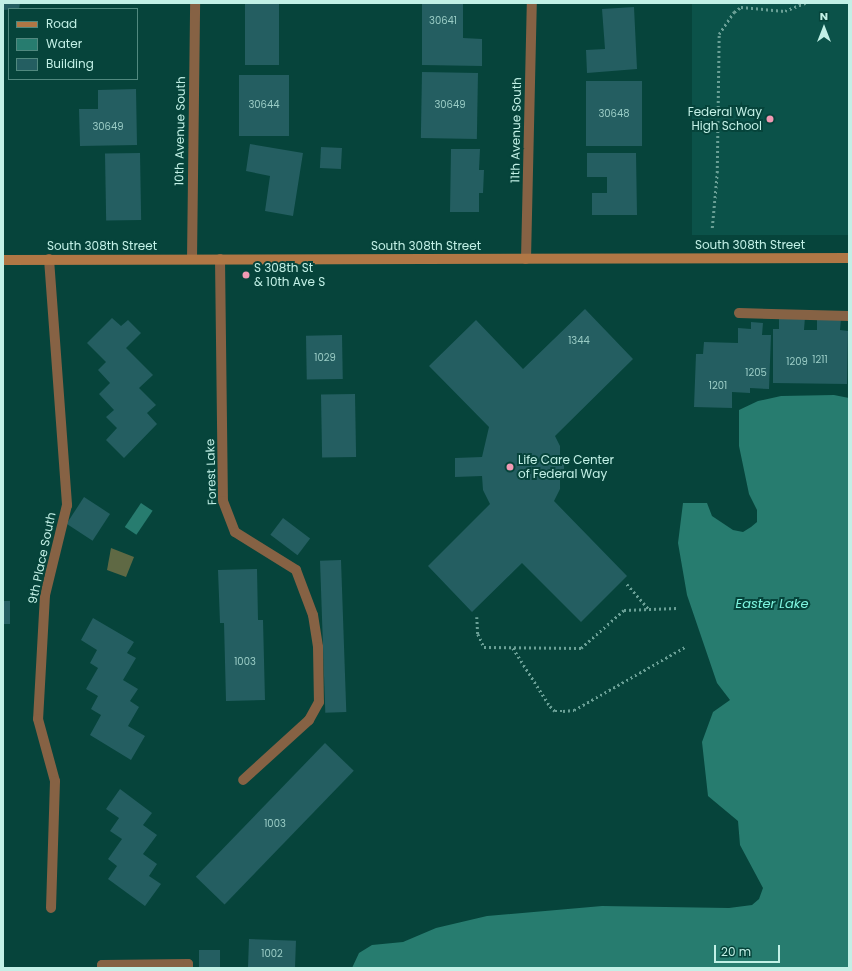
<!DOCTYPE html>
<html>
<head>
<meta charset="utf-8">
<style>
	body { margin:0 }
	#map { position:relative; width:852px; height:971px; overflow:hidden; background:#06443b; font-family:Poppins,sans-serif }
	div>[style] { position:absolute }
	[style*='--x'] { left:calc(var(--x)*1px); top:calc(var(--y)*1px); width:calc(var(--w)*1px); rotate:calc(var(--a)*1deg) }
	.built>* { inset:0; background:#0b5249; transform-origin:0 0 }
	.green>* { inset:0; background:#5f6944 }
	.water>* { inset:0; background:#277c6f; transform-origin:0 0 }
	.building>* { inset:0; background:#245e61; transform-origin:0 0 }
	.path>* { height:2.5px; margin-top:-1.25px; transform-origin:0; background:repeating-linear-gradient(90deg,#6aa096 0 2px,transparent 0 5px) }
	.street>* { height:10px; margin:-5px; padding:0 5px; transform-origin:5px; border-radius:5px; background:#866244 }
	.secondary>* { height:10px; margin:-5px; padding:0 5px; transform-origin:5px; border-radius:5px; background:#b07745 }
	.dots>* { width:11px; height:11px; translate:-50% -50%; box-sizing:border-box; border:2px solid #06443b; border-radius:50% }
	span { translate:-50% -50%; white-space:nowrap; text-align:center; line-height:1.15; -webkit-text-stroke:4px #06443b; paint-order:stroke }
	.number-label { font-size:10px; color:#9accc5 }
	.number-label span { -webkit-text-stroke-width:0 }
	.poi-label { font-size:12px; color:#c2f0e6 }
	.right { translate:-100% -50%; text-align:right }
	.left { translate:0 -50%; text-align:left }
	.street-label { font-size:12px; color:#c2f0e6 }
	.water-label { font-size:13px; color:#7ef5e0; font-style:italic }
	.frame { position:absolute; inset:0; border:4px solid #c2f0e6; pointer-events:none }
	.legend { position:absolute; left:8px; top:8px; width:130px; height:72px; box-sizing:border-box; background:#06443b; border:1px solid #51897f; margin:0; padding:5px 7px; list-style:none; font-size:12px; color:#c2f0e6 }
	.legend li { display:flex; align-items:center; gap:8px; height:20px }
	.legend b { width:20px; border:1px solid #51897f }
	.north { position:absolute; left:804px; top:8px; width:40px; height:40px; -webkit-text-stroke:3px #06443b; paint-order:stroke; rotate:0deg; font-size:11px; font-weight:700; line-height:16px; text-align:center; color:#c2f0e6 }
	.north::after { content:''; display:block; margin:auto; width:14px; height:18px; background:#c2f0e6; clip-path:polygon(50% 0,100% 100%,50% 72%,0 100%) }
	.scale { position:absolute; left:714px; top:945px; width:66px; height:18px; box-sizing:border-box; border:2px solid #c2f0e6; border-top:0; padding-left:5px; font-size:12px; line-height:14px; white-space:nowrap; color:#c2f0e6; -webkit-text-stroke:3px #06443b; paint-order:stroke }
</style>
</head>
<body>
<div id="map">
	<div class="built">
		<div style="left:692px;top:3px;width:157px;height:232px"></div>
	</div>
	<div class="green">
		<div style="clip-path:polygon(111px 548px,134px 557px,126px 577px,107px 570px)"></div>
	</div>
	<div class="water">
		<div style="clip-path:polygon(834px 395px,849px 398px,849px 968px,352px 968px,359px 953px,372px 945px,403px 942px,436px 928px,487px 916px,602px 906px,729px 908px,752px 905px,759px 899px,763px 888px,740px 845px,738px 821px,708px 796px,702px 742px,713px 712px,730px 700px,717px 683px,687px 595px,678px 543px,683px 503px,707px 503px,712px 516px,733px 530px,743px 532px,751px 527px,757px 522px,757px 510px,749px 494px,739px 446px,739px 410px,758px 401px,781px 396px)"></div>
		<div style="left:141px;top:503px;width:14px;height:29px;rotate:34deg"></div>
	</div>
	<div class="building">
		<div style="clip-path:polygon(3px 3px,20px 3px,19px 9px,3px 10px)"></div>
		<div style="left:245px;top:3px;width:34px;height:62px"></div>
		<div style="clip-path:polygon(422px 3px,463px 3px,463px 38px,482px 39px,482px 66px,422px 65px)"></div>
		<div style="clip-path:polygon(634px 7px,637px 69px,587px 73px,586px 50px,605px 49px,602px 9px)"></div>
		<div style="left:422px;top:72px;width:56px;height:66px;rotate:1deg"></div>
		<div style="left:239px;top:75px;width:50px;height:61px"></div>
		<div style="left:586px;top:81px;width:56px;height:65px"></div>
		<div style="clip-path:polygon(136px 89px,137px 145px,80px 146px,79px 109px,98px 109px,98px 90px)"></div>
		<div style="clip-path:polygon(250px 144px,303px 153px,293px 216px,265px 211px,270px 176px,246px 171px)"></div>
		<div style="left:321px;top:147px;width:21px;height:21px;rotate:3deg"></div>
		<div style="clip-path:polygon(451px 149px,480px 149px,479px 170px,484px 170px,483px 193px,479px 193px,479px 212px,450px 212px)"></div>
		<div style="left:140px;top:153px;width:67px;height:35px;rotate:89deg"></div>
		<div style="clip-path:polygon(587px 153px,636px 153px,637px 215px,592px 215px,592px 193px,607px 193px,607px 177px,587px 177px)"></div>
		<div style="clip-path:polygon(585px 309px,633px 359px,555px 436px,560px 446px,560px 458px,564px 458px,564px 477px,560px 477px,560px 489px,554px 501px,627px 576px,581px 622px,522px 563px,472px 612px,428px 566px,490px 504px,483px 490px,482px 476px,455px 477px,455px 458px,482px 457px,489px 427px,429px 366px,476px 320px,523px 369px)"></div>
		<div style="clip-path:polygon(779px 317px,805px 317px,804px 330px,817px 330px,817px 318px,841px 318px,840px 330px,848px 331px,847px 384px,773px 383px,773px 329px,779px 329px)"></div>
		<div style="clip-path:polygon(112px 318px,121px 326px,128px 320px,141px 333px,126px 348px,153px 375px,139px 388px,156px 405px,147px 413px,157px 424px,124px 458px,106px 440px,117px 428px,106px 417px,114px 410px,99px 394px,110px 383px,98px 370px,106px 362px,87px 343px)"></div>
		<div style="clip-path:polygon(751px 322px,763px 323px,762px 335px,771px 335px,769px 389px,750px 388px,750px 393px,732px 392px,732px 408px,694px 407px,696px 354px,703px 354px,704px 342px,738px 343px,738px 328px,751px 329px)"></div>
		<div style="left:342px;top:335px;width:44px;height:36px;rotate:89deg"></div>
		<div style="left:355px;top:394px;width:63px;height:34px;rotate:89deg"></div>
		<div style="left:84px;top:497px;width:31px;height:32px;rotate:33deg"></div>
		<div style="left:283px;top:518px;width:34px;height:21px;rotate:37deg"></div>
		<div style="left:341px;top:560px;width:152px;height:21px;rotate:88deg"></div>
		<div style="clip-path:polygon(257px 569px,258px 620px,263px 620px,265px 700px,226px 701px,224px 623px,220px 623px,218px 570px)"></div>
		<div style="left:3px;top:601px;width:7px;height:23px"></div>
		<div style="clip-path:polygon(93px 618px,134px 642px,127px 653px,136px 658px,123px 680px,138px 689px,130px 701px,139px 707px,128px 726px,145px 736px,131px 760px,90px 735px,101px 715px,91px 709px,98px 696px,86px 689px,98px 668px,90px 663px,97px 650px,81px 640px)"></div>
		<div style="left:325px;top:743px;width:40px;height:186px;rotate:44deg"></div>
		<div style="clip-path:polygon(120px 789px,152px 813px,143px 825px,157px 835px,143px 854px,157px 864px,149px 876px,161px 884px,145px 906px,108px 879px,117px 866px,108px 859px,122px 839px,110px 831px,119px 818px,106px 809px)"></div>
		<div style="left:249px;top:939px;width:47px;height:29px;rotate:2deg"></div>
		<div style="left:220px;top:950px;width:18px;height:21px;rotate:90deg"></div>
	</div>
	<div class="path">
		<div style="--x:712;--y:228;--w:55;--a:-84.8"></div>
		<div style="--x:717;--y:173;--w:139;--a:-89.2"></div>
		<div style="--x:719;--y:34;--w:27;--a:-56"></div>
		<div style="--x:734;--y:12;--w:9;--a:-36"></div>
		<div style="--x:741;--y:7;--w:44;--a:5.2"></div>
		<div style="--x:785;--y:11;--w:22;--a:-22"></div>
		<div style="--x:627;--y:584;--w:33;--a:49"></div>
		<div style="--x:477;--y:617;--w:17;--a:87"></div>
		<div style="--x:478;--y:634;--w:14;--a:65"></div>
		<div style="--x:484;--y:647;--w:97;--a:0.6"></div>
		<div style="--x:581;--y:648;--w:57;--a:-41.5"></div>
		<div style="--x:624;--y:610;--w:53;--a:-2.2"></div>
		<div style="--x:513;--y:648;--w:69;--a:57.5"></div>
		<div style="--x:550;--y:706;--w:7;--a:45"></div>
		<div style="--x:555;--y:711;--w:8;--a:0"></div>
		<div style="--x:563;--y:711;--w:11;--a:-5"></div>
		<div style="--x:574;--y:710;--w:128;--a:-29.6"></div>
	</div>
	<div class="street">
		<div style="--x:49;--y:259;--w:247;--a:85.8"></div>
		<div style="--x:67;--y:505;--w:93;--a:103.7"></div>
		<div style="--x:45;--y:595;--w:124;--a:93.2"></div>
		<div style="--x:38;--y:719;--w:64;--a:74.7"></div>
		<div style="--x:55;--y:781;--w:127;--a:91.8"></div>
		<div style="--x:192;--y:259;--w:256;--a:-89.3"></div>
		<div style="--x:220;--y:259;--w:242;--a:89.3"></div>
		<div style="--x:223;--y:501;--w:33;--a:69"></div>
		<div style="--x:235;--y:532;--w:72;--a:31.9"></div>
		<div style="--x:296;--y:570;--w:48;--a:69.3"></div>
		<div style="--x:313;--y:615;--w:32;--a:81"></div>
		<div style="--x:318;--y:647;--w:55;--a:89"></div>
		<div style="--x:319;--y:702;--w:21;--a:119"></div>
		<div style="--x:309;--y:720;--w:89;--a:137.7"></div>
		<div style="--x:526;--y:259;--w:256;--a:-88.7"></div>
		<div style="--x:739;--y:313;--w:110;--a:1.6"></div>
		<div style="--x:102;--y:968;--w:3;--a:-90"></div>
		<div style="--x:102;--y:965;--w:86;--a:-0.7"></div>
		<div style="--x:188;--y:964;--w:4;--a:90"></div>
	</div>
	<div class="secondary">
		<div style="--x:3;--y:260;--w:846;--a:-0.14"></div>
	</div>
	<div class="dots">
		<div style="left:770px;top:119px;background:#f19ab4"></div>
		<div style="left:246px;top:275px;background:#f19ab4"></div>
		<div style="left:510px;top:467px;background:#f19ab4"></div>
	</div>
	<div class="number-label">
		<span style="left:443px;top:21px">30641</span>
		<span style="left:264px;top:105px">30644</span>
		<span style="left:450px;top:105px">30649</span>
		<span style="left:614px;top:114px">30648</span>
		<span style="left:108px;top:127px">30649</span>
		<span style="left:579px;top:341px">1344</span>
		<span style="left:325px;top:358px">1029</span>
		<span style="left:820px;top:360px">1211</span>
		<span style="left:797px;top:362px">1209</span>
		<span style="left:756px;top:373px">1205</span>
		<span style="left:718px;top:386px">1201</span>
		<span style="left:245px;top:662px">1003</span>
		<span style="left:275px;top:824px">1003</span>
		<span style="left:272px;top:954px">1002</span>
	</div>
	<div class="poi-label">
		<span class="right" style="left:762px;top:119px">Federal Way<br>High School</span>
		<span class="left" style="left:254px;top:275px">S 308th St<br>&amp; 10th Ave S</span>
		<span class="left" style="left:518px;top:467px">Life Care Center<br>of Federal Way</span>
	</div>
	<div class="street-label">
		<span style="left:516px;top:130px;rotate:-89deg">11th Avenue South</span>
		<span style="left:180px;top:131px;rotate:-89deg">10th Avenue South</span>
		<span style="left:750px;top:245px">South 308th Street</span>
		<span style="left:102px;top:246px">South 308th Street</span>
		<span style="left:426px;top:246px">South 308th Street</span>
		<span style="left:211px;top:472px;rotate:-92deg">Forest Lake</span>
		<span style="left:42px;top:558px;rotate:-78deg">9th Place South</span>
	</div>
	<div class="water-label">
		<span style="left:772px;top:604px">Easter Lake</span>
	</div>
	<div class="frame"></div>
	<ul class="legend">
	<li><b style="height:5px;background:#b07745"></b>Road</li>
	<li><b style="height:11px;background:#277c6f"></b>Water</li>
	<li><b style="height:11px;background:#245e61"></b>Building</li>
	</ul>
	<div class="north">N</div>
	<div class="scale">20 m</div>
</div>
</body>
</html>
